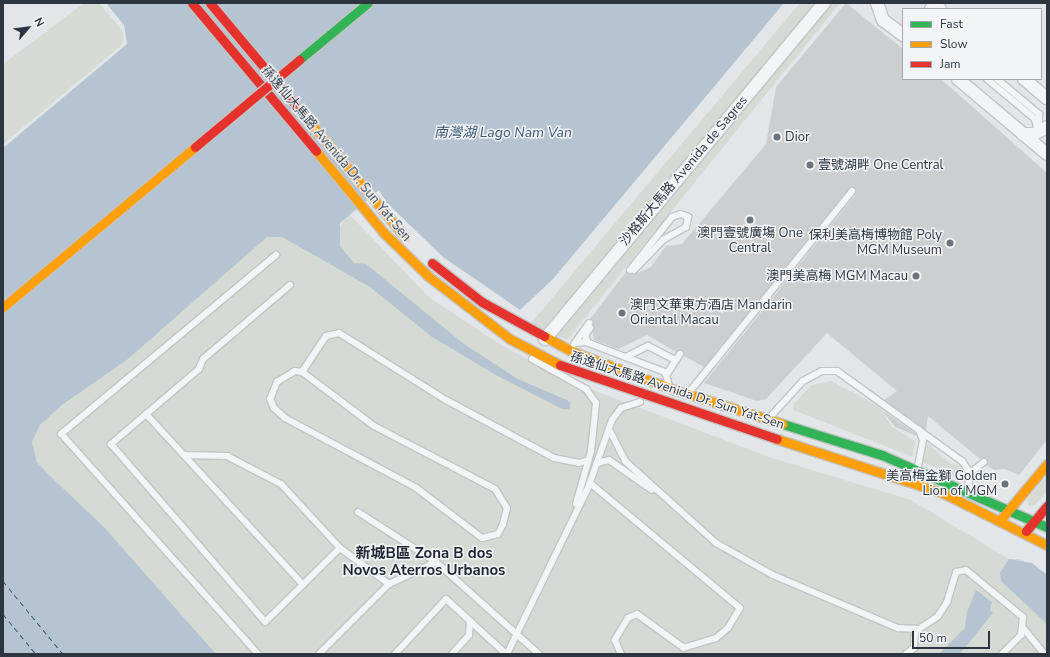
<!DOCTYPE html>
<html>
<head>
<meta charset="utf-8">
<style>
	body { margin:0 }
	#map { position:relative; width:1050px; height:657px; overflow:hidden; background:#e3e6e8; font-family:"Nunito Sans","Noto Sans SC",sans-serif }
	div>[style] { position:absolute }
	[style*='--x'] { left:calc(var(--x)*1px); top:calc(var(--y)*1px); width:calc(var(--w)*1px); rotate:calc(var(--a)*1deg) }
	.green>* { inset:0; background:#d5dbd4 }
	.water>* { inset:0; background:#b5c4d0 }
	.ferry>* { height:1px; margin-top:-0.5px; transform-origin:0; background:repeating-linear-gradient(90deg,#3a5770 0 5px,transparent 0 9px) }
	.building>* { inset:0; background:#ccced0 }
	.roads { filter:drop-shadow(1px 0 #c2c4c6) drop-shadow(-1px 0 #c2c4c6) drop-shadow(0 1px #c2c4c6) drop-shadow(0 -1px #c2c4c6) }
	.lane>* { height:6px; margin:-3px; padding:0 3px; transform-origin:3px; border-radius:3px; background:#f3f4f5 }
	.street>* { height:12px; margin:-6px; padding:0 6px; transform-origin:6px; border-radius:6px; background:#f3f4f5 }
	.fast>* { height:9px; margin:-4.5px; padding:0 4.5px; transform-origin:4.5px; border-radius:4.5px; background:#30b455 }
	.slow>* { height:9px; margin:-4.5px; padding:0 4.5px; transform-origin:4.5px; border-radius:4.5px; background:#ff9f0a }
	.jam>* { height:9px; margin:-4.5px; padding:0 4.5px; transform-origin:4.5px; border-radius:4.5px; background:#e5322d }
	.bridges { filter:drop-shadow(1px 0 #c2c4c6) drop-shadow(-1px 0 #c2c4c6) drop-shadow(0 1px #c2c4c6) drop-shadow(0 -1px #c2c4c6) }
	.fast-bridge>* { height:9px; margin:-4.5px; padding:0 4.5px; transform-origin:4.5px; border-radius:4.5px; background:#30b455 }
	.slow-bridge>* { height:9px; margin:-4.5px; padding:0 4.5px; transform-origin:4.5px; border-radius:4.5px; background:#ff9f0a }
	.jam-bridge>* { height:9px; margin:-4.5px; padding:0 4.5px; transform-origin:4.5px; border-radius:4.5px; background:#e5322d }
	.dots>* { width:11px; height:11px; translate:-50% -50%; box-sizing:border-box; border:2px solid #f2f4f7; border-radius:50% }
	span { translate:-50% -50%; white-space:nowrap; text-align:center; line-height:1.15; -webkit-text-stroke:3px #f2f4f7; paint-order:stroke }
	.poi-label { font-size:13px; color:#2c3540 }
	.left { translate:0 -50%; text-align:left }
	.right { translate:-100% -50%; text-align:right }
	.street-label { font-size:13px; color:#2c3540 }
	.water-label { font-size:14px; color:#3a5770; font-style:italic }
	.quarter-label { font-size:15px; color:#1e2631; font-weight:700 }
	.frame { position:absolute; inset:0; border:4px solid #2c3540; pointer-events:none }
	.legend { position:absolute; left:902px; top:8px; width:140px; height:72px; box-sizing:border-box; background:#f2f4f7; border:1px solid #a3a8ae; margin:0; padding:5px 7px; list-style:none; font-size:12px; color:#2c3540 }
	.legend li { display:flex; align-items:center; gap:8px; height:20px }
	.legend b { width:20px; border:1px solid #a3a8ae }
	.north { position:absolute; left:8px; top:8px; width:40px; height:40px; -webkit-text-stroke:3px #f2f4f7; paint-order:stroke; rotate:62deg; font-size:11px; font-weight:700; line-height:16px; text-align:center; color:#2c3540 }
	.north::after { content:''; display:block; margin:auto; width:14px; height:18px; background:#2c3540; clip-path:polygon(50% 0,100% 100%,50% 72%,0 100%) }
	.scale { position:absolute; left:912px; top:631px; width:78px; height:18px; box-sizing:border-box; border:2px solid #2c3540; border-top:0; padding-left:5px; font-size:12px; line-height:14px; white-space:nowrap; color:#2c3540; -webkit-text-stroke:3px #f2f4f7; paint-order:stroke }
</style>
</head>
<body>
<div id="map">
	<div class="green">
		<div style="clip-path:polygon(84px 3px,99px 3px,122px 30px,124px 39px,121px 46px,3px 144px,3px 64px)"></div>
		<div style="clip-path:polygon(800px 3px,840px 3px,567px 340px,531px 323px)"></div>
		<div style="clip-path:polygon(evenodd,348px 213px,430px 298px,501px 345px,564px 379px,769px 457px,911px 500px,1009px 559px,1020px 559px,1047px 575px,1047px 654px,216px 654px,104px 527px,45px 471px,37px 462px,32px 442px,40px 425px,62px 405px,127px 360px,267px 237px,282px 237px,342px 271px,348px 258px,340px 246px,339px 229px,348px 213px,366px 265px,464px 344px,518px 379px,567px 400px,508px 381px,453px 350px,366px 265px)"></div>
		<div style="clip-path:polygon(831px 381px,879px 406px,892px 427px,915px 441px,913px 457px,793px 410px,794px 403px,812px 385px)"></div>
		<div style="clip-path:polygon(929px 444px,951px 464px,963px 466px,964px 478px,919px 461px,924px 447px)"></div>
		<div style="clip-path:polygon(1047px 476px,1047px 491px,1035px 505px,1029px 506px,1027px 500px)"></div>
	</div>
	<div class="water">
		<div style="clip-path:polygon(106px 3px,784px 3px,553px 279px,520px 310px,443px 257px,386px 202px,379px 190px,340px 223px,340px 246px,354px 263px,366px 264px,464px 344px,518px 379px,567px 400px,571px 403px,569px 409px,562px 409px,494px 374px,432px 337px,370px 287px,282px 237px,267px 237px,127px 360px,62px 405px,40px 425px,32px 442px,37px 462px,45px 471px,104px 527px,216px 654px,3px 654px,3px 148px,127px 44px,124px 25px)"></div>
		<div style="clip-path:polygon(1009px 559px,1032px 563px,1047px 575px,1047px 624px,1001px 581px,1000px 573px)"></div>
		<div style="clip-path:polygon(976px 590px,992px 602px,990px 610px,993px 613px,960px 654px,939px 654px,965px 628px,967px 612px)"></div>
	</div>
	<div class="ferry">
		<div style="--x:3;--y:581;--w:94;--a:50.6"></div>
		<div style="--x:3;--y:614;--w:52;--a:50.5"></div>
		<div style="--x:3;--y:653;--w:1;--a:45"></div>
	</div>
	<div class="building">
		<div style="clip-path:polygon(846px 3px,903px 49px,903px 79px,941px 79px,1047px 173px,1047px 440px,1019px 475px,1005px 469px,994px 470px,987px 465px,987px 459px,980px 459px,928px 416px,926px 430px,884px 400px,897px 391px,827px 333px,766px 399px,757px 401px,704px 383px,856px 194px,853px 187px,704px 367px,684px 356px,682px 350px,676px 352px,647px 335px,618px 349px,594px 340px,590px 319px,626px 272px,635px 274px,651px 267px,666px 246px,682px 244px,766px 144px,776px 87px)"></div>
		<div style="clip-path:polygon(882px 410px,915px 433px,917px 436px,895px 427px)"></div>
	</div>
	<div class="roads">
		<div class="lane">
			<div style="--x:987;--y:79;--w:62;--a:39.8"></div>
			<div style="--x:1035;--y:119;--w:14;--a:78"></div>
			<div style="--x:997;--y:79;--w:55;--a:39.8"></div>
			<div style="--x:1039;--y:114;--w:11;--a:90"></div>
			<div style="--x:630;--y:270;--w:68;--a:-51.6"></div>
			<div style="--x:672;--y:217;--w:9;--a:-18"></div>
			<div style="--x:681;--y:214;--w:8;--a:23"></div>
			<div style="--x:688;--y:217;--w:10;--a:101"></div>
			<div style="--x:686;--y:227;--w:26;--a:151"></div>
			<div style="--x:663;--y:240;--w:42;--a:134"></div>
			<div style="--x:290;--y:285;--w:114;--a:139.6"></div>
			<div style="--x:203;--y:359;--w:11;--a:112"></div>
			<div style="--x:199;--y:369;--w:116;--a:139.6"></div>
			<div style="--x:111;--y:444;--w:235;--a:49.1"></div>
			<div style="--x:265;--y:622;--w:105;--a:-44.6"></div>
			<div style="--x:575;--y:343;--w:11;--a:-5"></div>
			<div style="--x:586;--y:342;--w:85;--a:20.8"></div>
			<div style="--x:665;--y:372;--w:14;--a:73"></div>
			<div style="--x:588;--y:343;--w:9;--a:-111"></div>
			<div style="--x:585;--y:335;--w:9;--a:-54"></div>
			<div style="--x:574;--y:344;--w:26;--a:-54"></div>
			<div style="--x:626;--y:357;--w:25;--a:-27"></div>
			<div style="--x:648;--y:346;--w:31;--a:27"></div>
			<div style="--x:532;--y:359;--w:62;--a:29.1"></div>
			<div style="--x:586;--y:389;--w:17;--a:54"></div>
			<div style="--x:596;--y:403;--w:48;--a:95.9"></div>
			<div style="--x:591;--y:451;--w:55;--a:105.8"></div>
			<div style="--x:302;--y:372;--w:7;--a:-172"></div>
			<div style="--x:295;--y:371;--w:21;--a:149"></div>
			<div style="--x:277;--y:382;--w:18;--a:112"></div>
			<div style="--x:270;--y:399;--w:10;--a:66"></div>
			<div style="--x:274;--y:408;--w:15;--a:42"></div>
			<div style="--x:285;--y:418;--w:147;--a:28"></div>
			<div style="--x:415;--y:487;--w:84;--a:37.3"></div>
			<div style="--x:482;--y:538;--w:16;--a:-14"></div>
			<div style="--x:498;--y:534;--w:11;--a:-63"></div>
			<div style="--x:503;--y:524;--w:16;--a:-76"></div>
			<div style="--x:507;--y:508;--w:22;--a:-122"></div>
			<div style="--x:495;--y:489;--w:136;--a:-152.5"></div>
			<div style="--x:374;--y:426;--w:90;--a:-143.1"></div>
			<div style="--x:302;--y:372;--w:43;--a:-56.3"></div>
			<div style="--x:326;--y:336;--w:13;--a:-13"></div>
			<div style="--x:339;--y:333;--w:126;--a:32.1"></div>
			<div style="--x:446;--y:400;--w:123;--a:28.2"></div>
			<div style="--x:554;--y:458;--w:25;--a:11"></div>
			<div style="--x:579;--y:463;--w:10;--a:-17"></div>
			<div style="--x:667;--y:374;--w:24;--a:-57"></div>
			<div style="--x:691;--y:390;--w:256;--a:-51"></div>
			<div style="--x:146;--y:414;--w:232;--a:47.4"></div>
			<div style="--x:771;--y:416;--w:47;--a:-47.6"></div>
			<div style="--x:803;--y:381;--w:21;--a:-28"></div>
			<div style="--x:822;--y:371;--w:15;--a:0"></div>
			<div style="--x:837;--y:371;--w:154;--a:35.8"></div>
			<div style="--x:962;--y:461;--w:11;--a:56"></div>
			<div style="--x:968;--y:470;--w:16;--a:86"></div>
			<div style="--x:609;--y:429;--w:36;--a:63"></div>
			<div style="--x:625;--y:461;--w:122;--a:42"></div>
			<div style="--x:716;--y:543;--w:65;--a:29.3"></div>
			<div style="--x:773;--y:575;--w:136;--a:23"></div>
			<div style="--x:898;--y:628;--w:21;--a:3"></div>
			<div style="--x:919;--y:629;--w:23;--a:-34"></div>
			<div style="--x:938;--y:616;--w:17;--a:-57"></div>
			<div style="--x:947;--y:602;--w:31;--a:-73"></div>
			<div style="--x:956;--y:572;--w:10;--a:-11"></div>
			<div style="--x:966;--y:570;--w:74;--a:39.5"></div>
			<div style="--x:1023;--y:617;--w:18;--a:96"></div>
			<div style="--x:1021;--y:635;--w:27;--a:135"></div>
			<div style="--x:184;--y:455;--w:43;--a:1.3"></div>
			<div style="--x:227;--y:456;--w:61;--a:27.4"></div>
			<div style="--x:281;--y:484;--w:87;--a:47.3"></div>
			<div style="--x:340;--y:548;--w:61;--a:36.3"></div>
			<div style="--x:597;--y:463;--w:12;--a:-14"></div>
			<div style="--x:609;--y:460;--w:52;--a:34.9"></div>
			<div style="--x:918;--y:466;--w:26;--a:-79"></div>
			<div style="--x:923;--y:440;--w:11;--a:-112"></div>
			<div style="--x:969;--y:474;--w:19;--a:-39"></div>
			<div style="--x:590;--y:483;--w:195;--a:39.8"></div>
			<div style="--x:740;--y:608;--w:23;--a:121"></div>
			<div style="--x:728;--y:628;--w:16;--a:140"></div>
			<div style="--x:716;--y:638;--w:34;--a:163"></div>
			<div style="--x:684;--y:648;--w:58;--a:-144.1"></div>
			<div style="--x:637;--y:614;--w:10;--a:156"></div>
			<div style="--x:628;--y:618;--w:26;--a:121"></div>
			<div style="--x:615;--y:640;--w:15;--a:67"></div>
			<div style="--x:358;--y:512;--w:93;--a:32.7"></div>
			<div style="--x:436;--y:562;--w:138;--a:41.8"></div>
			<div style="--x:1024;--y:629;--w:32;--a:51"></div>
			<div style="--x:258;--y:654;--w:295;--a:-131.8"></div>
			<div style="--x:61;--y:434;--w:280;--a:-39.8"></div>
			<div style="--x:319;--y:654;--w:99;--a:-45"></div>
			<div style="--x:389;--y:584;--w:52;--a:-25.1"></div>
			<div style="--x:395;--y:654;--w:75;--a:-47.2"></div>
			<div style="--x:446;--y:599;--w:81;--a:42.5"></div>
			<div style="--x:452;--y:654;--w:25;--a:-48"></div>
			<div style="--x:469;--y:635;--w:14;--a:-86"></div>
			<div style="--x:507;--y:654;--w:185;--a:-64"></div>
			<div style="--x:588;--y:488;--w:72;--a:-70.6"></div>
			<div style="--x:612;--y:420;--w:15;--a:-53"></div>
			<div style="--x:621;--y:408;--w:20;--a:-18"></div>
			<div style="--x:906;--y:654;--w:10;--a:-37"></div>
			<div style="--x:914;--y:648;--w:18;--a:-87"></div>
		</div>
		<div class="street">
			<div style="--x:877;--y:3;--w:18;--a:71"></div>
			<div style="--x:883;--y:20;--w:25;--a:37"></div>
			<div style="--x:931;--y:9;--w:9;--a:0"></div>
			<div style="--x:958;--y:79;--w:116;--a:40.1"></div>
			<div style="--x:1024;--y:79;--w:30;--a:40"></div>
			<div style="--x:1023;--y:134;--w:11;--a:0"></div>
			<div style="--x:1034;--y:134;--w:15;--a:-28"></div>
			<div style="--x:545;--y:339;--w:437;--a:-50.3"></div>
		</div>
		<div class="fast">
			<div style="--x:783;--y:424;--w:104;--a:17.4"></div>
			<div style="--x:882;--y:455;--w:180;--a:23.6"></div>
		</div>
		<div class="slow">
			<div style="--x:299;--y:109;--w:165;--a:50.4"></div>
			<div style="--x:316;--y:151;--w:107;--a:50.3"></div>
			<div style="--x:384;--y:233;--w:62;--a:44.3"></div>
			<div style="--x:428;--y:276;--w:103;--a:37.5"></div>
			<div style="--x:510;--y:339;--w:56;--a:27.5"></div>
			<div style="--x:544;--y:336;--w:31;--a:29"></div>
			<div style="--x:571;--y:351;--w:108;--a:20.6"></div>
			<div style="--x:672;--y:389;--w:116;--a:17.5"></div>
			<div style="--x:777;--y:439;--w:175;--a:18"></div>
			<div style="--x:943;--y:493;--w:116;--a:26.6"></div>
			<div style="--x:1001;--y:519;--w:72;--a:-50.1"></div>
		</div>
		<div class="jam">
			<div style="--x:192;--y:3;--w:193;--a:50"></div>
			<div style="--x:210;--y:3;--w:138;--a:50"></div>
			<div style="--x:432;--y:263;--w:63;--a:38"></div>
			<div style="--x:482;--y:302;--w:71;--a:28.7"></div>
			<div style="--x:560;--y:365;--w:229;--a:18.8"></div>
			<div style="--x:1026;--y:531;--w:33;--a:-50"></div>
		</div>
	</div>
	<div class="bridges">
		<div class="fast-bridge">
			<div style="--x:299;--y:60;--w:89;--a:-39.6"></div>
		</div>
		<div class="slow-bridge">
			<div style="--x:3;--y:307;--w:250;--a:-39.8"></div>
		</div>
		<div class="jam-bridge">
			<div style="--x:195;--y:147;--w:136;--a:-39.9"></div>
		</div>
	</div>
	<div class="dots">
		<div style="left:777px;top:137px;background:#6c737b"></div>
		<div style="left:810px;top:165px;background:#6c737b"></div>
		<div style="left:750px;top:220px;background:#6c737b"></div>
		<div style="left:950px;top:243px;background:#6c737b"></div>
		<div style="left:916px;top:276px;background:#6c737b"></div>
		<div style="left:622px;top:313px;background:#6c737b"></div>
		<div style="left:1005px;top:484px;background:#6c737b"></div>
	</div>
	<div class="poi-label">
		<span class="left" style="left:785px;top:137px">Dior</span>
		<span class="left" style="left:818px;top:165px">壹號湖畔 One Central</span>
		<span style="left:750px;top:241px">澳門壹號廣塲 One<br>Central</span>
		<span class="right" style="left:942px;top:243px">保利美高梅博物館 Poly<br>MGM Museum</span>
		<span class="right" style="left:908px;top:276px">澳門美高梅 MGM Macau</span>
		<span class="left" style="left:630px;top:313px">澳門文華東方酒店 Mandarin<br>Oriental Macau</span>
		<span class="right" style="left:997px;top:484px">美高梅金獅 Golden<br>Lion of MGM</span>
	</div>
	<div class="street-label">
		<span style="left:336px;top:154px;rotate:50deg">孫逸仙大馬路 Avenida Dr. Sun Yat-Sen</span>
		<span style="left:684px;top:171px;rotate:-50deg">沙格斯大馬路 Avenida de Sagres</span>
		<span style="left:677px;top:391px;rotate:18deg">孫逸仙大馬路 Avenida Dr. Sun Yat-Sen</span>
	</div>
	<div class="water-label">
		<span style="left:503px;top:133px">南灣湖 Lago Nam Van</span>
	</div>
	<div class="quarter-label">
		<span style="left:424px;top:562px">新城B區 Zona B dos<br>Novos Aterros Urbanos</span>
	</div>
	<div class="frame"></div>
	<ul class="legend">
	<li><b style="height:5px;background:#30b455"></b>Fast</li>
	<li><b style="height:5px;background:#ff9f0a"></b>Slow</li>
	<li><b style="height:5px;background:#e5322d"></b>Jam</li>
	</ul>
	<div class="north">N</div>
	<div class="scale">50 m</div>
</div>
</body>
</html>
